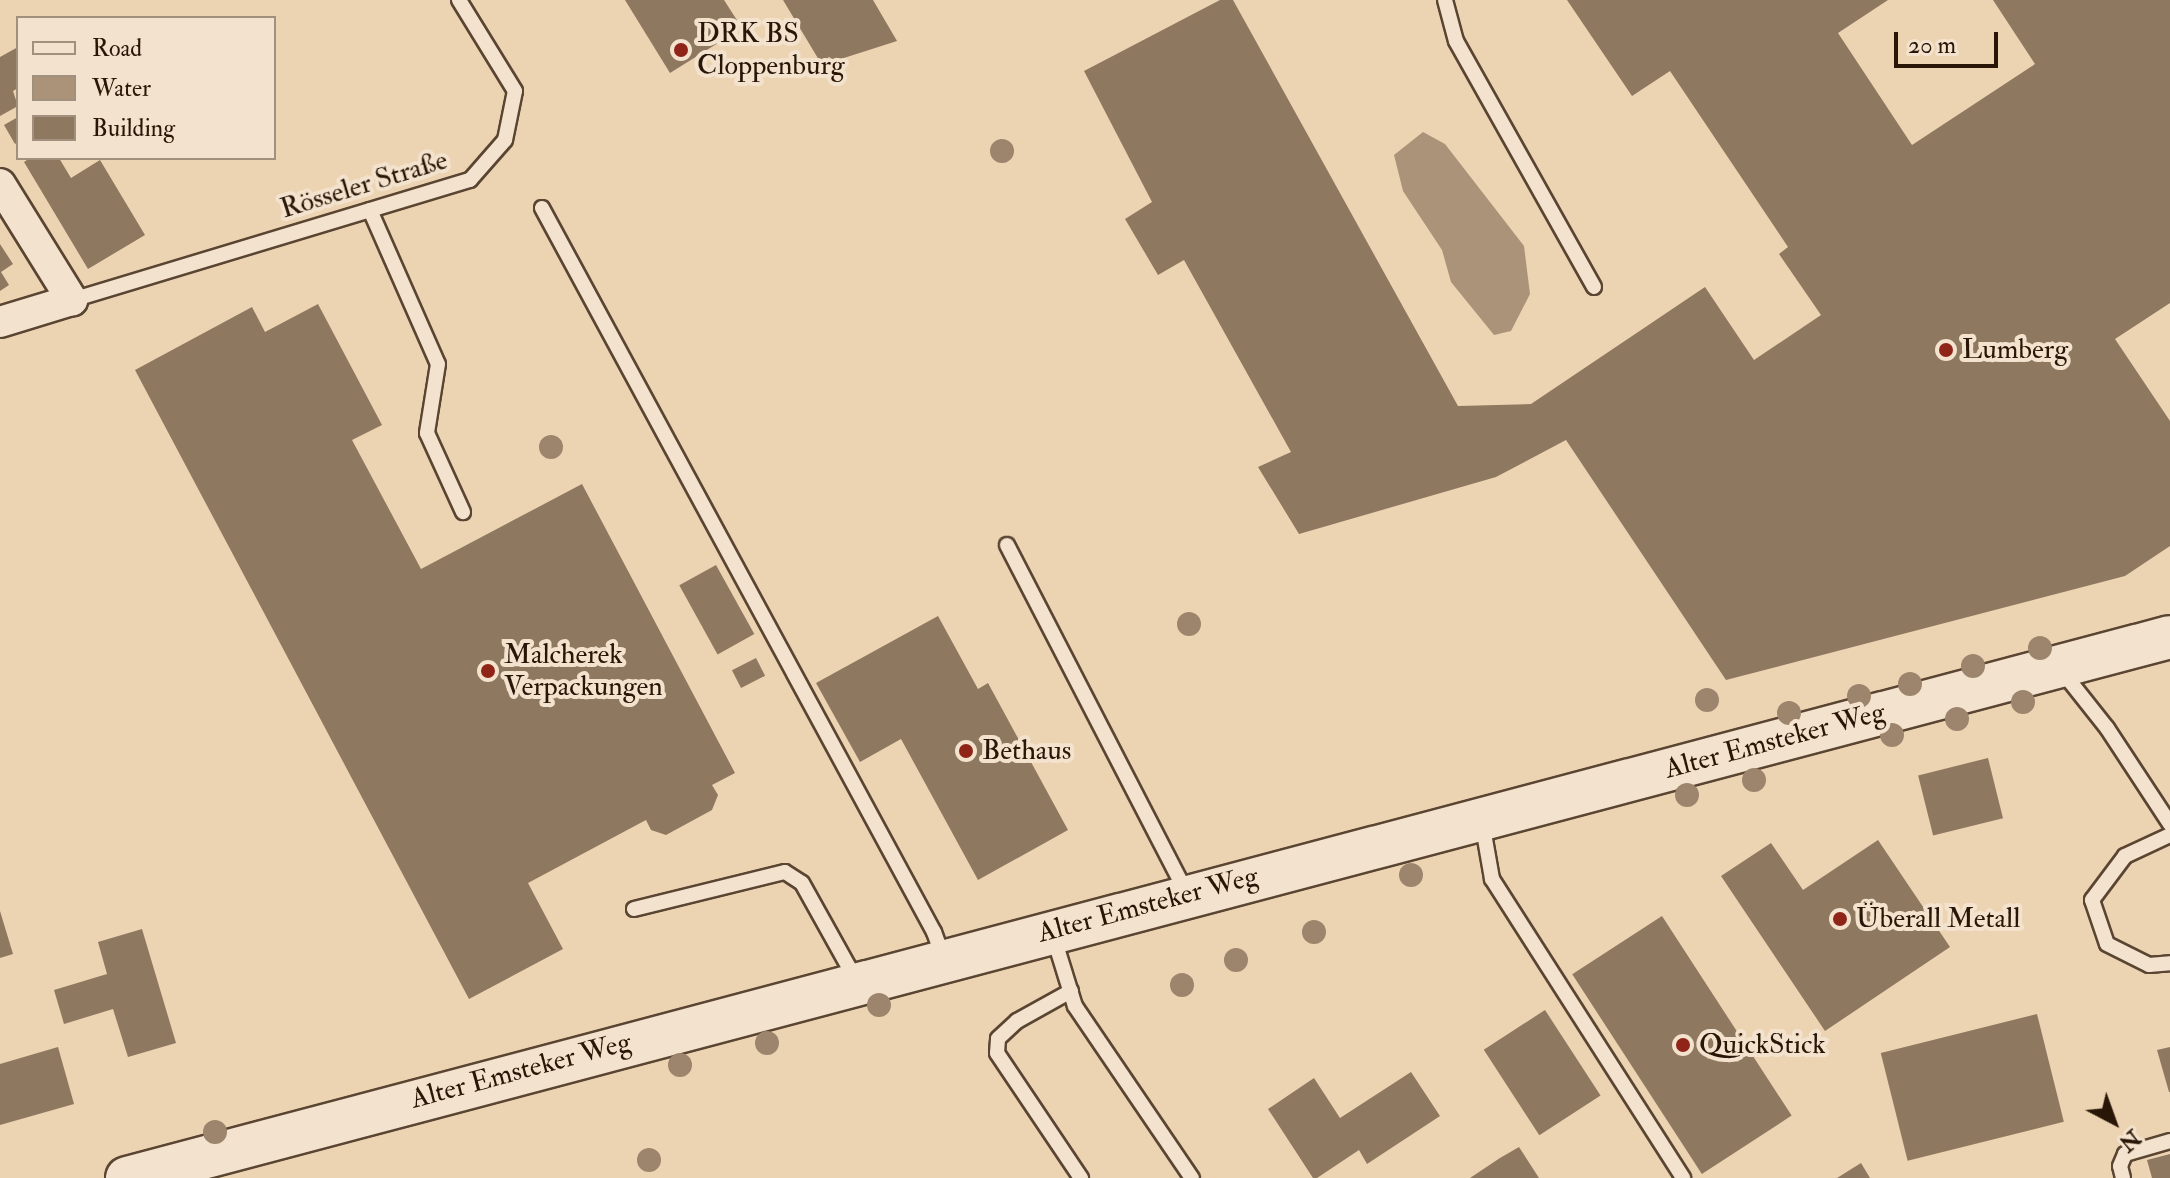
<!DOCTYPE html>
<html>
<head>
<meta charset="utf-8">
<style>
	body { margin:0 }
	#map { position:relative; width:2170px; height:1178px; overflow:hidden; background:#ecd3b2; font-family:"IM FELL Double Pica",serif }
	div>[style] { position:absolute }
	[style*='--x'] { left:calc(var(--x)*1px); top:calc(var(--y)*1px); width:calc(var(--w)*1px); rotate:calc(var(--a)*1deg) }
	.water>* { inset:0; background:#aa9378 }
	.building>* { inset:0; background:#8e7860; transform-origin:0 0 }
	.roads { filter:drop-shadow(2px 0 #5a4532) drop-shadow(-2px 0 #5a4532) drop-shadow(0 2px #5a4532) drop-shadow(0 -2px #5a4532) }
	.lane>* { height:14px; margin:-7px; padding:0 7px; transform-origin:7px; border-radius:7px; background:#f3e2cd }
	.street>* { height:30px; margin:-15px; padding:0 15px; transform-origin:15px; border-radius:15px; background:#f3e2cd }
	.secondary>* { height:42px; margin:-21px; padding:0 21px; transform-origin:21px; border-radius:21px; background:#f3e2cd }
	.trees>* { width:24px; height:24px; margin:-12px; border-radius:50%; background:#9c856c }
	.dots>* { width:22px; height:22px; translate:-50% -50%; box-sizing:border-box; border:4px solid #f3e2cd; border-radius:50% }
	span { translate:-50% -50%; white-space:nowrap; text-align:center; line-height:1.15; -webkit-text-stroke:8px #f3e2cd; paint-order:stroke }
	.poi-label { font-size:28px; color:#291607 }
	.left { translate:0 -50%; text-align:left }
	.street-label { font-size:28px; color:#291607 }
	.legend { position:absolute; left:16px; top:16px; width:260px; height:144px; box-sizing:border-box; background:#f3e2cd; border:2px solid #a2907e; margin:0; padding:10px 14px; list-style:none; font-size:24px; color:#291607 }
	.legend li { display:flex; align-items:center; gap:16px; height:40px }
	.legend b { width:40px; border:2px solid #a2907e }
	.north { position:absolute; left:2074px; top:1082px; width:80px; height:80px; -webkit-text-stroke:6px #f3e2cd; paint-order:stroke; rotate:139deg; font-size:22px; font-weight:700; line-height:32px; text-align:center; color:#291607 }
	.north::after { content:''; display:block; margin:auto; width:28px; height:36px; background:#291607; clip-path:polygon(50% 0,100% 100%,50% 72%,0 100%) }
	.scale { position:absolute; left:1894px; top:32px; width:104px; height:36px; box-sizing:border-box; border:4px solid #291607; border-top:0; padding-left:10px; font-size:24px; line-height:28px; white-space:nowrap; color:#291607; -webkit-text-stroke:6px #f3e2cd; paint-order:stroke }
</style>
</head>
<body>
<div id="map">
	<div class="water">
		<div style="clip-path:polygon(1423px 132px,1445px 144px,1524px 246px,1530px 294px,1511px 331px,1494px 335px,1451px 282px,1442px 250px,1403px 191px,1394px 155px)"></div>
	</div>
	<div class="building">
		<div style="clip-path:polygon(625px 0,724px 0,742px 28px,670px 73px)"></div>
		<div style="clip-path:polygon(783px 0,873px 0,897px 41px,822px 65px)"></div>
		<div style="clip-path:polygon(1220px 0,1233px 0,1458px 406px,1531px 404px,1705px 287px,1754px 360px,1821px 315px,1779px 254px,1788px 247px,1670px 71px,1632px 96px,1567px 0,1888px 0,1838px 33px,1912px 145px,2035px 64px,1993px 0,2170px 0,2170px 303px,2115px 339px,2170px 421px,2170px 546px,2125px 576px,1726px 680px,1566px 440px,1496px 477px,1299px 534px,1258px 467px,1291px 452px,1184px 260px,1158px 275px,1125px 219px,1152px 202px,1084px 71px)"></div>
		<div style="clip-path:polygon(18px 47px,18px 88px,13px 91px,18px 106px,0 116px,0 57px)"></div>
		<div style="clip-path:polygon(18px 117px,18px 142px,15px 144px,4px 125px)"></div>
		<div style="clip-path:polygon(30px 158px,59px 158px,71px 178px,100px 160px,145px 235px,88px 269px,24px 162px)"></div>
		<div style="clip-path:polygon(0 244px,13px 264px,1px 272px,9px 285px,0 291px)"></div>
		<div style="clip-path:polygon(318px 304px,382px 425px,352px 440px,421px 569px,582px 484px,735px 773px,712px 785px,718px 795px,712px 810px,666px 835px,651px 830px,646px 820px,528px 883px,563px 949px,469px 999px,135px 370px,252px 307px,265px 332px)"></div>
		<div style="left:716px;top:565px;width:79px;height:42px;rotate:61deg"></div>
		<div style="clip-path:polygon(938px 616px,978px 689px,988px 683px,1068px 830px,978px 880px,901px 739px,860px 762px,816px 683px)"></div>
		<div style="left:756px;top:658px;width:20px;height:27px;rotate:63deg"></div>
		<div style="left:1988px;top:758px;width:62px;height:72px;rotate:76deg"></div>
		<div style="clip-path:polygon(1878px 840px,1950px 947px,1825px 1031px,1721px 876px,1771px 843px,1803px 890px)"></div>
		<div style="clip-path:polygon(0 911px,13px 954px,0 958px)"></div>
		<div style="left:1662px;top:916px;width:238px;height:107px;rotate:57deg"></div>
		<div style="clip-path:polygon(142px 929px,176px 1043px,128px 1057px,113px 1009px,64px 1024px,54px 990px,107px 974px,98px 942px)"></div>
		<div style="left:1545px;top:1010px;width:102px;height:73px;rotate:57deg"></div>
		<div style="left:2037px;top:1014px;width:111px;height:161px;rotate:76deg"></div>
		<div style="clip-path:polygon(58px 1047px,74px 1104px,0 1125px,0 1064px)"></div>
		<div style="clip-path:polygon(2170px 1047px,2170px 1092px,2169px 1092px,2157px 1050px)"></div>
		<div style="clip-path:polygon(1411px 1072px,1440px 1116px,1367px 1164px,1359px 1150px,1317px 1178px,1313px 1178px,1268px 1109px,1314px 1078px,1340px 1118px)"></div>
		<div style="clip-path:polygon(1519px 1147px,1539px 1178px,1470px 1178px,1500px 1158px)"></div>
		<div style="clip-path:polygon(2170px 1154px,2170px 1178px,2152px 1178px,2147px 1160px)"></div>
		<div style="clip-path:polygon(1861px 1163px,1870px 1178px,1837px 1178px)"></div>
	</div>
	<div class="roads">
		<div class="lane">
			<div style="--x:1445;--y:0;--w:42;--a:75"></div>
			<div style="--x:1456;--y:41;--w:282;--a:60.7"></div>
			<div style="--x:542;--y:208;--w:823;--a:61.57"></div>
			<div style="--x:934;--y:932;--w:29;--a:70"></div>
			<div style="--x:370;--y:210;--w:168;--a:66.2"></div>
			<div style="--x:438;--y:364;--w:70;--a:99.1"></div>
			<div style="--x:427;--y:433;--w:87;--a:65.5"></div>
			<div style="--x:72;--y:300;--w:416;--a:-16.8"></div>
			<div style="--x:470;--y:180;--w:53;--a:-48.8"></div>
			<div style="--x:505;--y:140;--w:50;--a:-78.5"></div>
			<div style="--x:515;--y:91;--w:107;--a:-121.6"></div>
			<div style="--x:1007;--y:545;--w:393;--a:62.7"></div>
			<div style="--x:2061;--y:670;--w:74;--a:51.6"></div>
			<div style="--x:2107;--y:728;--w:115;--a:56.7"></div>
			<div style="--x:1482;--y:822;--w:58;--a:80"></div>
			<div style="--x:1492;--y:879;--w:355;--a:57.4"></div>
			<div style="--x:2170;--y:835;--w:50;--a:155"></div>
			<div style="--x:2125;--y:856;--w:55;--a:126.9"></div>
			<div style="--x:2092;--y:900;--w:46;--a:71.2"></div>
			<div style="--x:2107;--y:944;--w:47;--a:26.6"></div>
			<div style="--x:2149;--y:965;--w:21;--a:-5"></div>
			<div style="--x:634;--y:909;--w:155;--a:-13.8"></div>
			<div style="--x:785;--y:872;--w:20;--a:33"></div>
			<div style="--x:802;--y:883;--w:113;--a:60.9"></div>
			<div style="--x:1053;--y:935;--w:74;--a:72.8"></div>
			<div style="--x:1075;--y:1006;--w:208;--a:55.8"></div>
			<div style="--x:1071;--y:991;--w:62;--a:150.9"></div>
			<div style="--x:1017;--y:1021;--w:26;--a:137"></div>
			<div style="--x:998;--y:1039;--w:14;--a:94"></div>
			<div style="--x:997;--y:1053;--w:151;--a:56.1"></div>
			<div style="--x:2123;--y:1178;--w:12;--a:-104"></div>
			<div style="--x:2120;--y:1166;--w:13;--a:-67"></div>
			<div style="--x:2125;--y:1154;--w:47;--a:-16.1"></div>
		</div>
		<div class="street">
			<div style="--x:0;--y:184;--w:137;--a:58.2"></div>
			<div style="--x:72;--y:300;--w:75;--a:163"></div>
		</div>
		<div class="secondary">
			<div style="--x:127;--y:1178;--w:2113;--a:-14.83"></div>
		</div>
	</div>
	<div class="trees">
		<div style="left:1002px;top:151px"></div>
		<div style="left:551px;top:447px"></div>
		<div style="left:1189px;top:624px"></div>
		<div style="left:2040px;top:648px"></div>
		<div style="left:1973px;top:666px"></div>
		<div style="left:1910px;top:684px"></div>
		<div style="left:1859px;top:696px"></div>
		<div style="left:1707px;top:700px"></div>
		<div style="left:2023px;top:702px"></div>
		<div style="left:1789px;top:713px"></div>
		<div style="left:1957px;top:719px"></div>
		<div style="left:1892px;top:735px"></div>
		<div style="left:1754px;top:780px"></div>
		<div style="left:1687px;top:795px"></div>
		<div style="left:1411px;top:875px"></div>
		<div style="left:1314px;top:932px"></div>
		<div style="left:1236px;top:960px"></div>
		<div style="left:1182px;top:985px"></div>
		<div style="left:879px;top:1005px"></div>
		<div style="left:767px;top:1043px"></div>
		<div style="left:680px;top:1065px"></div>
		<div style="left:215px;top:1132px"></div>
		<div style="left:649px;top:1160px"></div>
	</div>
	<div class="dots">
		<div style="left:681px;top:50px;background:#8f2418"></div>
		<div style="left:1946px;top:350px;background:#8f2418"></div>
		<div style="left:488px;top:671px;background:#8f2418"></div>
		<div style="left:966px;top:751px;background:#8f2418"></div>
		<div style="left:1840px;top:919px;background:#8f2418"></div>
		<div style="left:1683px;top:1045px;background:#8f2418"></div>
	</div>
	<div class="poi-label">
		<span class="left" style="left:697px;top:50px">DRK BS<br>Cloppenburg</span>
		<span class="left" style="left:1962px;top:350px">Lumberg</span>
		<span class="left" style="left:504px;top:671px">Malcherek<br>Verpackungen</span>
		<span class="left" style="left:982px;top:751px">Bethaus</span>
		<span class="left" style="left:1856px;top:919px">Überall Metall</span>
		<span class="left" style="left:1699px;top:1045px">QuickStick</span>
	</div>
	<div class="street-label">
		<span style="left:364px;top:185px;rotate:-17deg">Rösseler Straße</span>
		<span style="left:1775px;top:741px;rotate:-15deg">Alter Emsteker Weg</span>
		<span style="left:1148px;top:905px;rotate:-15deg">Alter Emsteker Weg</span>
		<span style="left:521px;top:1071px;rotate:-15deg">Alter Emsteker Weg</span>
	</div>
	<ul class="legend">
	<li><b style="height:10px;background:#f3e2cd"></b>Road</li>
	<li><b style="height:22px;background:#aa9378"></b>Water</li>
	<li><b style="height:22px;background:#8e7860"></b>Building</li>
	</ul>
	<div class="north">N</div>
	<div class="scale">20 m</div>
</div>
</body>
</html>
